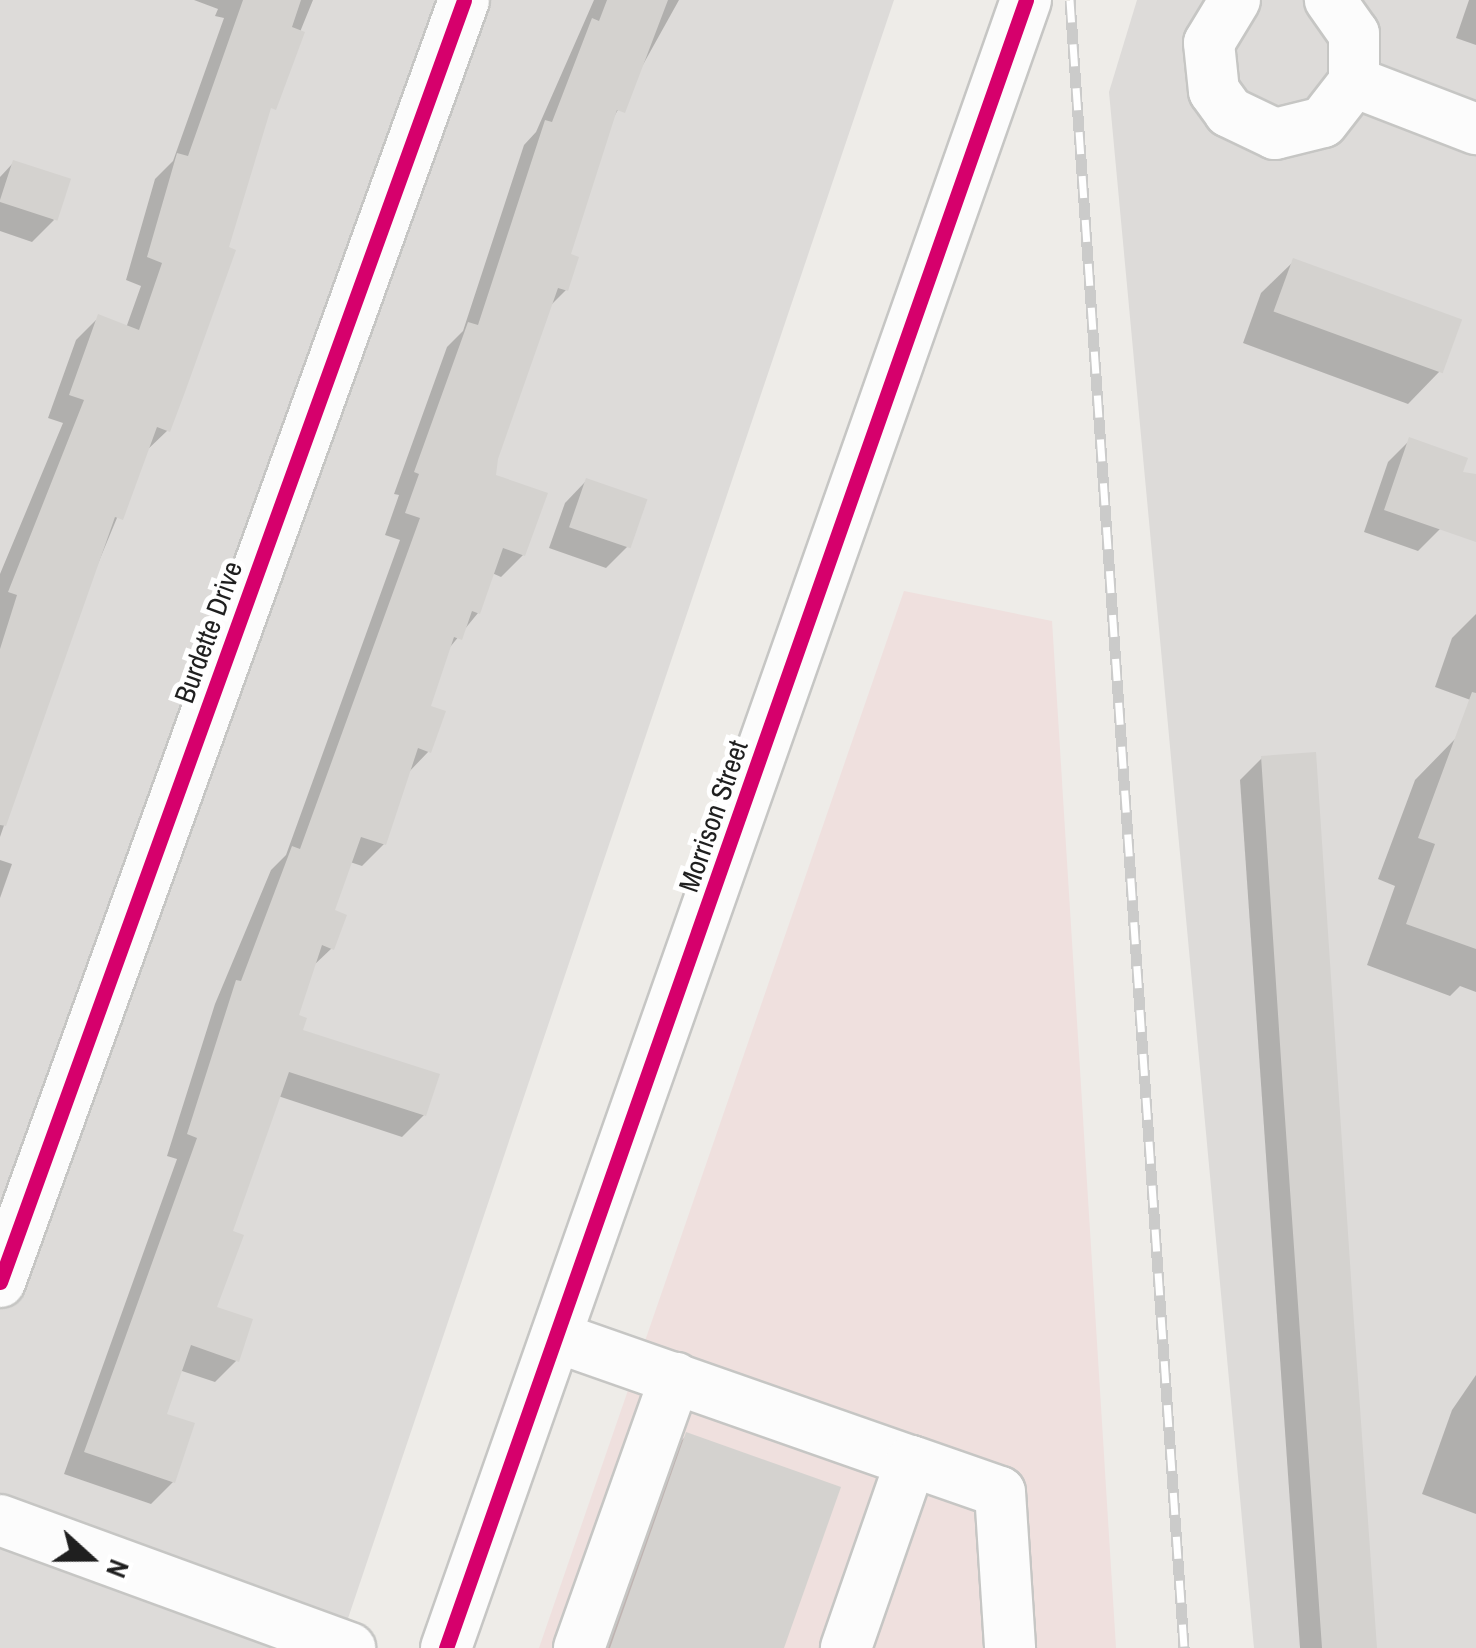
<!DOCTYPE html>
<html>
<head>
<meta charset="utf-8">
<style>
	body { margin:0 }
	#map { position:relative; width:1476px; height:1648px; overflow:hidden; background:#eeece8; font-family:"Archivo Narrow",sans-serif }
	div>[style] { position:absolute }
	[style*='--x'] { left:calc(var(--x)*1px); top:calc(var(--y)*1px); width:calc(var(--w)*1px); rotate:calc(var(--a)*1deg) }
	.residential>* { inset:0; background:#dddbd9 }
	.commercial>* { inset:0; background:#efe0de }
	.shadow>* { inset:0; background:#0003 }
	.building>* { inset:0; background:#d4d2cf; transform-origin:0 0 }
	.roads { filter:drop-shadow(2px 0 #c6c6c4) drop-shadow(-2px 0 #c6c6c4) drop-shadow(0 2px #c6c6c4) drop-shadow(0 -2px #c6c6c4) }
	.minor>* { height:50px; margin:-25px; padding:0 25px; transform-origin:25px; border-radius:25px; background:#fcfcfc }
	.rail>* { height:11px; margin-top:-5.5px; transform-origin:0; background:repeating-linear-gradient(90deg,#fff 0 22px,#cbcbca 0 44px); box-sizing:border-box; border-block:2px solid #cbcbca }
	.cycleway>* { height:15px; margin:-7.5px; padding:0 7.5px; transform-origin:7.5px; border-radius:7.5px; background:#d6006c }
	span { translate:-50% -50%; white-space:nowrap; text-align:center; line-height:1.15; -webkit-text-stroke:10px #fff; paint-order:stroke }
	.street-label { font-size:28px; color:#1f1f1f }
	.north { position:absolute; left:40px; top:1508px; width:100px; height:100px; -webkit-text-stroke:8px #fff; paint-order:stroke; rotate:111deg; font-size:28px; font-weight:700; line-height:40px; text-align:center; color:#1f1f1f }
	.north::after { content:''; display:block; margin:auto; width:35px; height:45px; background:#1f1f1f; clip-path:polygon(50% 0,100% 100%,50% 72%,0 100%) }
</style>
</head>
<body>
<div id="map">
	<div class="residential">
		<div style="clip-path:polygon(0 0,894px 0,338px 1648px,0 1648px)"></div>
		<div style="clip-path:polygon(1137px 0,1476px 0,1476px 1648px,1254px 1648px,1109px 92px)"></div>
	</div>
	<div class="commercial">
		<div style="clip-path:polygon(904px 591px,1052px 621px,1116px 1648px,539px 1648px)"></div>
	</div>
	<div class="shadow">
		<div style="clip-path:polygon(194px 0,313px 0,265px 118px,168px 430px,144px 453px,77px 614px,0 837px,0 574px,63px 423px,48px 418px,76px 340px,99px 317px,126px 328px,141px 286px,126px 280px,155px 179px,173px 161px,224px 18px,215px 16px,218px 9px)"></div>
		<div style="clip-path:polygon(594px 0,679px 0,610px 124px,568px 256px,566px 290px,549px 307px,495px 458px,493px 476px,523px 555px,501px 577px,492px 573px,478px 613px,446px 652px,428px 707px,429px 751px,407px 774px,384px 844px,362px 866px,350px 862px,331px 912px,332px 948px,312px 967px,296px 1016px,300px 1032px,424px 1115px,402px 1137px,278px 1096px,230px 1232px,214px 1308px,237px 1360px,215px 1382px,179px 1370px,164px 1415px,173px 1482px,151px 1504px,64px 1474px,177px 1159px,167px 1156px,215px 1004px,271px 870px,286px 855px,400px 540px,385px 535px,399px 495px,394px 494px,447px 347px,463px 331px,524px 145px,536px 132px)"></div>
		<div style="clip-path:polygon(1469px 0,1476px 0,1476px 45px,1456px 38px)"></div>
		<div style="clip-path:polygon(14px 162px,54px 220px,32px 242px,0 231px,0 177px)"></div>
		<div style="clip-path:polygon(1294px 261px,1440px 371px,1408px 404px,1243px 343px,1261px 293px)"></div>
		<div style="clip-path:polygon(1410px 440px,1440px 529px,1418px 551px,1364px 532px,1388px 462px)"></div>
		<div style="clip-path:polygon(586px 481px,628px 546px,606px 568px,549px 548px,565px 503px)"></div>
		<div style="clip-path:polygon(1476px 614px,1476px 702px,1435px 687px,1452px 638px)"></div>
		<div style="clip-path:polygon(1456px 738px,1476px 746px,1476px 992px,1460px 986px,1450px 996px,1367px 965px,1395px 886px,1378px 879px,1415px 780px)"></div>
		<div style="clip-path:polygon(1262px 758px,1375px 1648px,1300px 1648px,1240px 780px)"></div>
		<div style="clip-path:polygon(0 860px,12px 864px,0 898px)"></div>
		<div style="clip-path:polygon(1476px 1375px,1476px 1514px,1422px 1494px,1452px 1410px)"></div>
		<div style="clip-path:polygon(687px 1435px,781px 1648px,584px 1648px,646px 1476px)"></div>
	</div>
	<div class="building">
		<div style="clip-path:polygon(243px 0,301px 0,292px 27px,305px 32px,276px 110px,271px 108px,229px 247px,236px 250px,185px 392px,170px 432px,157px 427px,123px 520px,115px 517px,6px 826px,0 825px,0 649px,17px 595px,8px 592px,84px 400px,69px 395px,98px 314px,139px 330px,162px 263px,147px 257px,177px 153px,188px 156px)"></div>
		<div style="clip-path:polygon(607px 0,668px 0,625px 113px,617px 110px,571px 254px,579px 257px,568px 291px,558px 288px,498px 459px,496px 475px,548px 493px,525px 556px,503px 548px,480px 614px,472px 611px,462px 640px,454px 637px,431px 706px,446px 711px,431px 753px,418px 748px,386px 845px,361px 837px,335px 910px,347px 915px,334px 950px,322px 945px,299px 1015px,307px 1018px,303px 1030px,440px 1074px,426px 1116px,289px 1072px,233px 1231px,244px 1235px,217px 1307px,253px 1319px,239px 1362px,191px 1345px,167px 1414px,195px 1423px,175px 1483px,84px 1452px,197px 1138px,187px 1134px,236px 980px,241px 981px,292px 846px,300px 849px,420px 518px,405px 513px,419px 474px,414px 472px,468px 322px,478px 325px,545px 120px,552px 122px,592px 18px,599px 21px)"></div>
		<div style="left:13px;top:160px;width:61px;height:44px;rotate:18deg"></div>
		<div style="left:1293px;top:258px;width:180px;height:57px;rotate:20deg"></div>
		<div style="clip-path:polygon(1409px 437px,1468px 458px,1463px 472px,1476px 474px,1476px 542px,1384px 510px)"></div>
		<div style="left:586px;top:478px;width:65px;height:52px;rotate:19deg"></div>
		<div style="clip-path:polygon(1472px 692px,1476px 693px,1476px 949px,1406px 924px,1435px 844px,1418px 838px)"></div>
		<div style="clip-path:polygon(1316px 752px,1354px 1323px,1377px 1648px,1322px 1648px,1283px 1090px,1261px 756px)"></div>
		<div style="clip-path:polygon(686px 1432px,841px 1487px,784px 1648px,610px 1648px)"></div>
	</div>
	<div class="roads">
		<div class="minor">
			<div style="--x:1235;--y:0;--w:50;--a:121.2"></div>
			<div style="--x:1209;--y:43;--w:48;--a:84.1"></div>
			<div style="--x:1214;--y:91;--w:26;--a:54"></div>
			<div style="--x:1229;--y:112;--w:51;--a:25.6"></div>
			<div style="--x:1275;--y:134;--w:49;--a:-14"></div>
			<div style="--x:1323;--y:122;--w:51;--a:-52.2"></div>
			<div style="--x:1354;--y:82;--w:48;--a:-90"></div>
			<div style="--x:1354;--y:34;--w:42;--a:-125.2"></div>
			<div style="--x:1354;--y:82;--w:131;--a:21.1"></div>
			<div style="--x:0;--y:1282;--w:1363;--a:-70.1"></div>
			<div style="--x:556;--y:1337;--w:376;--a:19.3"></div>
			<div style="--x:911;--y:1461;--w:198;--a:109.2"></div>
			<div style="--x:911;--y:1461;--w:94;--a:19.2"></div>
			<div style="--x:1000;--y:1492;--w:156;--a:86.3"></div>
			<div style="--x:0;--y:1520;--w:373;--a:20.1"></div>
			<div style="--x:446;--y:1648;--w:1747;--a:-70.61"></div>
			<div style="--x:579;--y:1648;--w:287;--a:-70.4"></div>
		</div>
	</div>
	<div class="rail">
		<div style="--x:1070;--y:0;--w:1652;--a:86.04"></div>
	</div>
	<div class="cycleway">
		<div style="--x:0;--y:1282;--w:1363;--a:-70.1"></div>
		<div style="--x:446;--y:1648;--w:1747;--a:-70.61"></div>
	</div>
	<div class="street-label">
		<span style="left:208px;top:632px;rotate:-70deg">Burdette Drive</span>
		<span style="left:713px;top:816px;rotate:-71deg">Morrison Street</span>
	</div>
	<div class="north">N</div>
</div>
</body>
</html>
